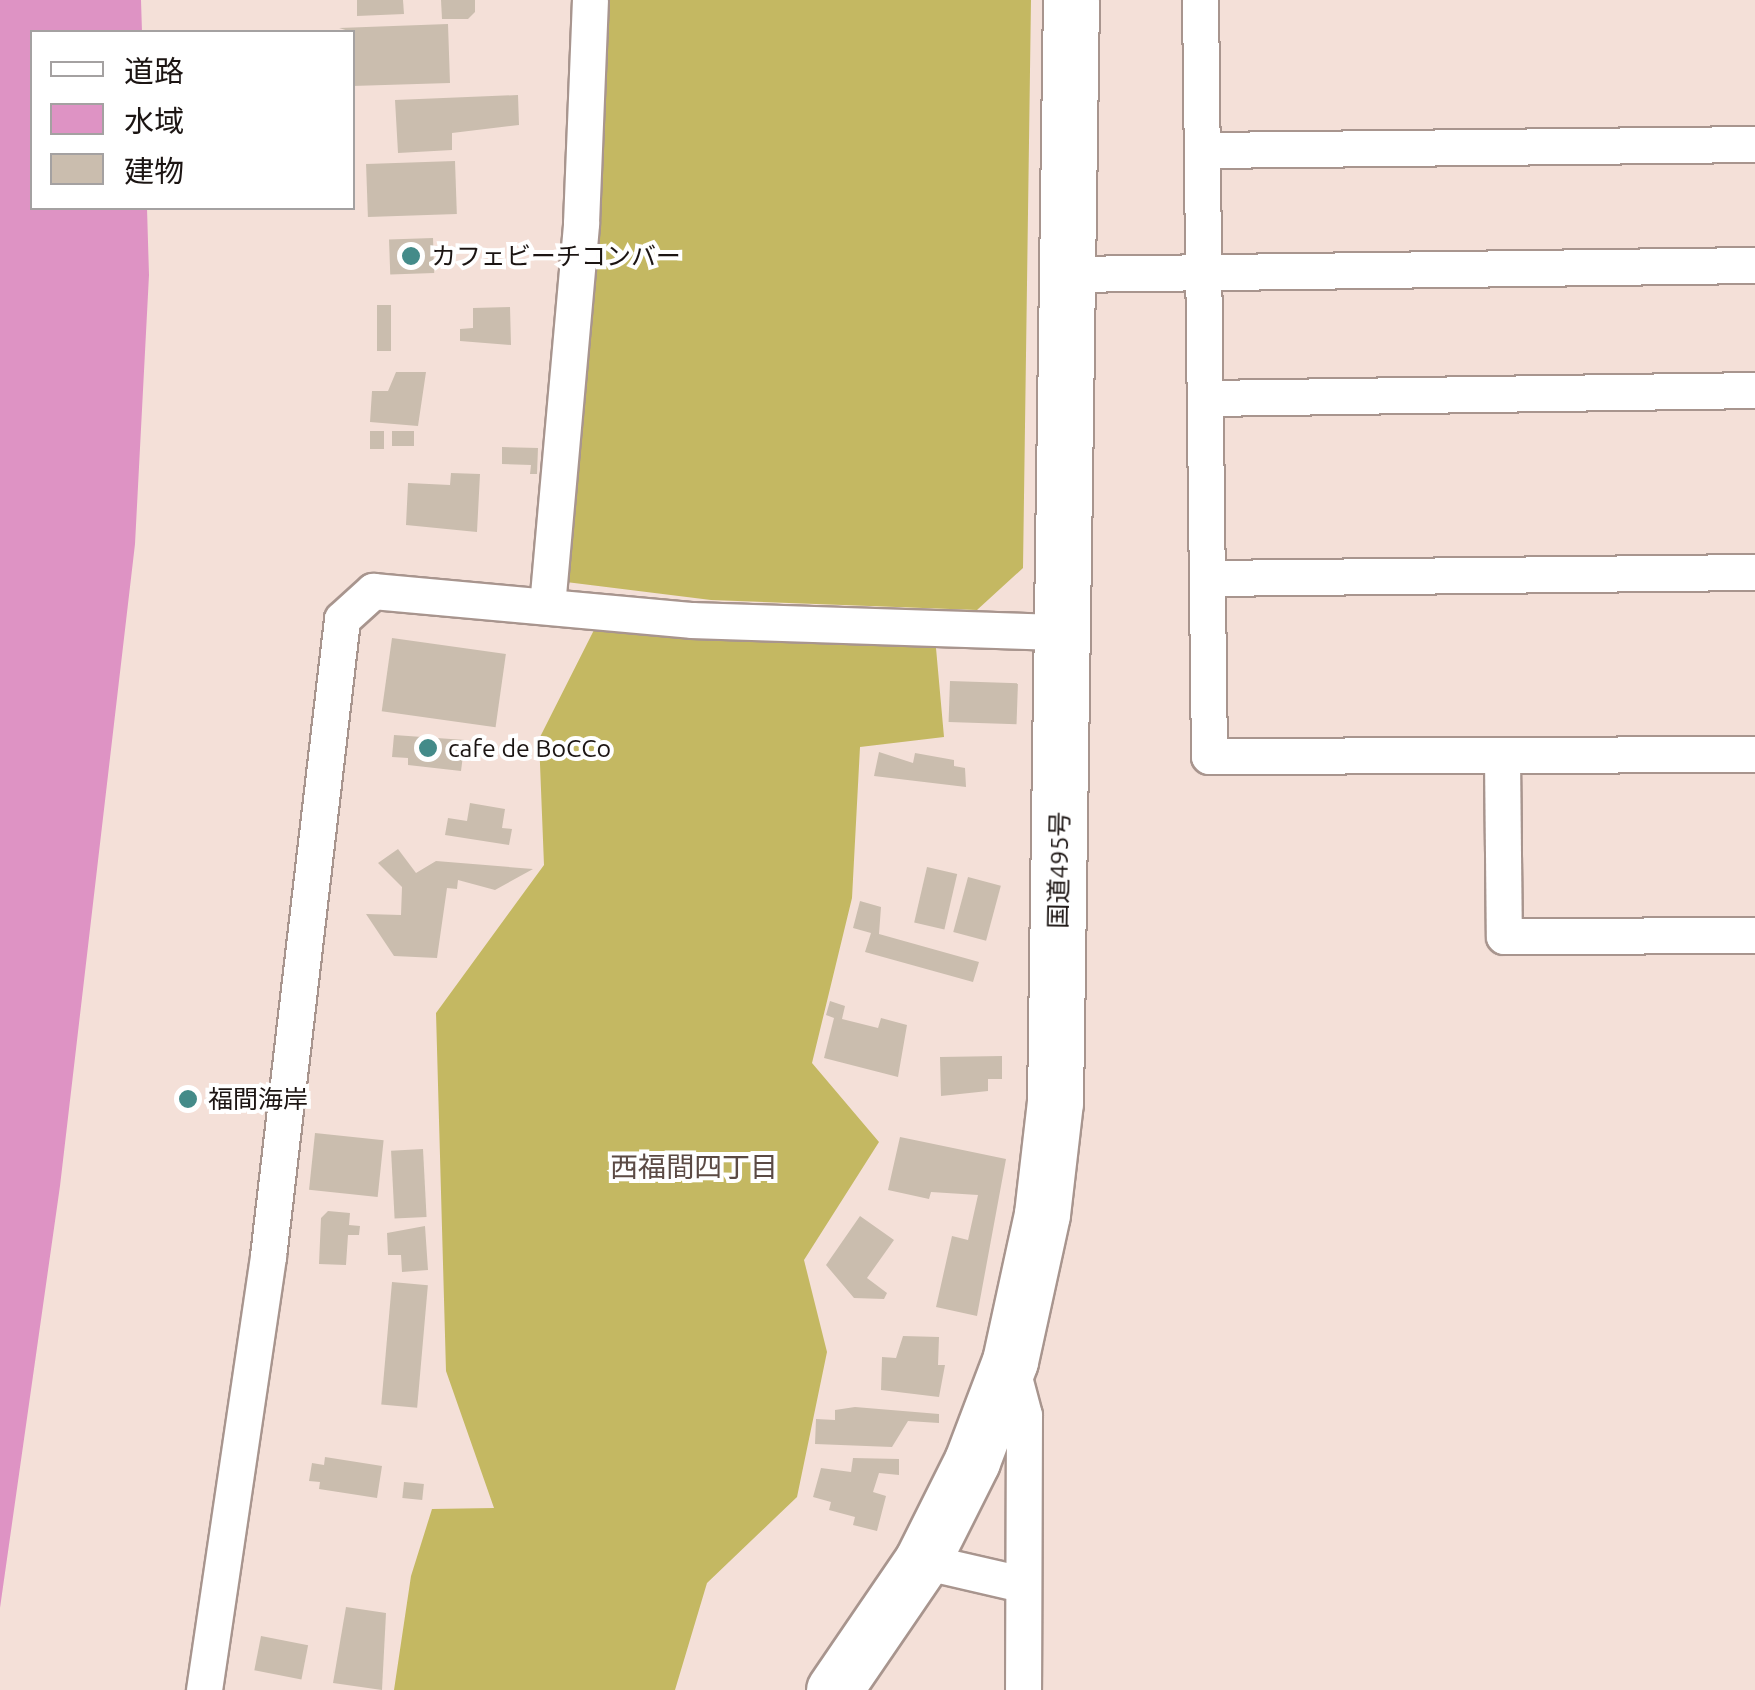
<!DOCTYPE html>
<html>
<head>
<meta charset="utf-8">
<style>
	body { margin:0 }
	#map { position:relative; width:1755px; height:1690px; overflow:hidden; background:#f4e0d8; font-family:Ubuntu,"Noto Sans JP",sans-serif }
	div>[style] { position:absolute }
	[style*='--x'] { left:calc(var(--x)*1px); top:calc(var(--y)*1px); width:calc(var(--w)*1px); rotate:calc(var(--a)*1deg) }
	.forest>* { inset:0; background:#c4b862 }
	.water>* { inset:0; background:#de93c4 }
	.building>* { inset:0; background:#cabdae; transform-origin:0 0 }
	.roads { filter:drop-shadow(2px 0 #a8958e) drop-shadow(-2px 0 #a8958e) drop-shadow(0 2px #a8958e) drop-shadow(0 -2px #a8958e) }
	.street>* { height:35px; margin:-17.5px; padding:0 17.5px; transform-origin:17.5px; border-radius:17.5px; background:#fff }
	.highway>* { height:55px; margin:-27.5px; padding:0 27.5px; transform-origin:27.5px; border-radius:27.5px; background:#fff }
	.dots>* { width:28px; height:28px; translate:-50% -50%; box-sizing:border-box; border:5px solid #fff; border-radius:50% }
	span { translate:-50% -50%; white-space:nowrap; text-align:center; line-height:1.15; -webkit-text-stroke:8px #fff; paint-order:stroke }
	.poi-label { font-size:25px; color:#1c1513 }
	.left { translate:0 -50%; text-align:left }
	.street-label { font-size:25px; color:#1c1513 }
	.neighbourhood-label { font-size:28px; color:#5b4a44 }
	.legend { position:absolute; left:30px; top:30px; width:325px; height:180px; box-sizing:border-box; background:#fff; border:2px solid #a4a1a1; margin:0; padding:12px 18px; list-style:none; font-size:30px; color:#1c1513 }
	.legend li { display:flex; align-items:center; gap:20px; height:50px }
	.legend b { width:50px; border:2px solid #a4a1a1 }
</style>
</head>
<body>
<div id="map">
	<div class="forest">
		<div style="clip-path:polygon(606px 0,1031px 0,1023px 568px,977px 610px,711px 600px,566px 582px,592px 288px)"></div>
		<div style="clip-path:polygon(595px 628px,936px 648px,944px 737px,860px 747px,852px 898px,812px 1063px,879px 1142px,804px 1260px,827px 1352px,797px 1497px,707px 1583px,675px 1690px,394px 1690px,411px 1576px,432px 1509px,494px 1508px,446px 1371px,436px 1013px,544px 865px,539px 739px)"></div>
	</div>
	<div class="water">
		<div style="clip-path:polygon(0 0,141px 0,142px 32px,32px 32px,32px 208px,147px 208px,149px 275px,135px 544px,60px 1186px,0 1608px)"></div>
	</div>
	<div class="building">
		<div style="clip-path:polygon(357px 0,403px 0,404px 14px,357px 16px)"></div>
		<div style="clip-path:polygon(441px 0,475px 0,475px 12px,468px 19px,442px 19px)"></div>
		<div style="clip-path:polygon(448px 24px,450px 83px,352px 86px,352px 32px,339px 28px)"></div>
		<div style="clip-path:polygon(518px 95px,519px 125px,452px 133px,452px 150px,398px 153px,395px 100px)"></div>
		<div style="left:455px;top:161px;width:53px;height:89px;rotate:88deg"></div>
		<div style="left:433px;top:238px;width:35px;height:44px;rotate:88deg"></div>
		<div style="left:377px;top:305px;width:14px;height:46px"></div>
		<div style="clip-path:polygon(510px 307px,511px 345px,460px 341px,460px 329px,473px 328px,473px 308px)"></div>
		<div style="clip-path:polygon(396px 372px,426px 372px,418px 426px,370px 422px,372px 391px,388px 391px)"></div>
		<div style="left:370px;top:431px;width:14px;height:18px"></div>
		<div style="left:392px;top:431px;width:22px;height:15px"></div>
		<div style="clip-path:polygon(502px 447px,538px 448px,537px 474px,530px 474px,531px 465px,502px 464px)"></div>
		<div style="clip-path:polygon(451px 473px,480px 474px,477px 532px,406px 525px,408px 483px,450px 485px)"></div>
		<div style="left:392px;top:638px;width:115px;height:74px;rotate:8deg"></div>
		<div style="left:950px;top:681px;width:68px;height:41px;rotate:2deg"></div>
		<div style="clip-path:polygon(394px 735px,465px 740px,461px 771px,408px 765px,408px 758px,392px 757px)"></div>
		<div style="clip-path:polygon(879px 752px,913px 763px,915px 753px,954px 760px,954px 766px,965px 768px,966px 787px,874px 776px)"></div>
		<div style="clip-path:polygon(470px 803px,505px 809px,502px 828px,512px 829px,509px 845px,445px 835px,448px 818px,467px 821px)"></div>
		<div style="clip-path:polygon(398px 849px,416px 873px,436px 861px,533px 869px,495px 890px,458px 880px,457px 889px,447px 888px,437px 958px,394px 956px,366px 914px,401px 915px,402px 887px,378px 863px)"></div>
		<div style="left:927px;top:867px;width:31px;height:57px;rotate:13deg"></div>
		<div style="left:968px;top:877px;width:34px;height:57px;rotate:15deg"></div>
		<div style="clip-path:polygon(860px 901px,881px 907px,879px 934px,979px 962px,973px 982px,865px 952px,871px 933px,853px 928px)"></div>
		<div style="clip-path:polygon(830px 1001px,845px 1006px,842px 1019px,878px 1028px,881px 1018px,907px 1025px,898px 1077px,824px 1058px,834px 1018px,826px 1015px)"></div>
		<div style="clip-path:polygon(1002px 1056px,1002px 1079px,988px 1079px,988px 1091px,941px 1096px,940px 1057px)"></div>
		<div style="left:315px;top:1133px;width:69px;height:57px;rotate:6deg"></div>
		<div style="clip-path:polygon(900px 1137px,1006px 1159px,977px 1316px,936px 1307px,952px 1236px,968px 1240px,978px 1195px,931px 1192px,929px 1199px,888px 1190px)"></div>
		<div style="left:423px;top:1149px;width:68px;height:32px;rotate:87deg"></div>
		<div style="clip-path:polygon(328px 1211px,350px 1213px,349px 1225px,360px 1226px,359px 1235px,348px 1235px,346px 1265px,319px 1264px,321px 1218px)"></div>
		<div style="clip-path:polygon(860px 1216px,894px 1240px,867px 1278px,887px 1293px,884px 1299px,854px 1298px,826px 1265px)"></div>
		<div style="clip-path:polygon(425px 1226px,428px 1270px,402px 1272px,401px 1255px,388px 1255px,387px 1233px)"></div>
		<div style="left:392px;top:1282px;width:36px;height:123px;rotate:5deg"></div>
		<div style="clip-path:polygon(903px 1336px,939px 1337px,938px 1365px,945px 1365px,939px 1397px,881px 1390px,882px 1357px,896px 1358px)"></div>
		<div style="clip-path:polygon(855px 1407px,939px 1414px,939px 1423px,908px 1421px,892px 1447px,815px 1444px,816px 1419px,835px 1420px,835px 1410px)"></div>
		<div style="clip-path:polygon(325px 1457px,382px 1466px,377px 1498px,319px 1489px,320px 1482px,309px 1481px,312px 1463px,324px 1465px)"></div>
		<div style="clip-path:polygon(853px 1458px,899px 1459px,899px 1475px,879px 1473px,873px 1492px,886px 1496px,877px 1531px,853px 1525px,855px 1517px,829px 1510px,831px 1502px,813px 1497px,821px 1468px,851px 1472px)"></div>
		<div style="left:404px;top:1482px;width:20px;height:16px;rotate:6deg"></div>
		<div style="clip-path:polygon(346px 1607px,386px 1613px,382px 1690px,333px 1683px)"></div>
		<div style="left:261px;top:1636px;width:48px;height:35px;rotate:11deg"></div>
	</div>
	<div class="roads">
		<div class="street">
			<div style="--x:1200;--y:0;--w:756;--a:89.32"></div>
			<div style="--x:1209;--y:756;--w:546;--a:-0.21"></div>
			<div style="--x:1204;--y:150;--w:551;--a:-0.62"></div>
			<div style="--x:1068;--y:274;--w:687;--a:-0.75"></div>
			<div style="--x:1206;--y:398;--w:549;--a:-0.83"></div>
			<div style="--x:1208;--y:578;--w:547;--a:-0.63"></div>
			<div style="--x:547;--y:606;--w:385;--a:-84.9"></div>
			<div style="--x:581;--y:223;--w:223;--a:-87.7"></div>
			<div style="--x:1502;--y:758;--w:178;--a:89.4"></div>
			<div style="--x:1504;--y:936;--w:251;--a:-0.2"></div>
			<div style="--x:1010;--y:1362;--w:55;--a:75.2"></div>
			<div style="--x:1024;--y:1415;--w:275;--a:90.2"></div>
			<div style="--x:922;--y:1561;--w:103;--a:13"></div>
			<div style="--x:204;--y:1690;--w:439;--a:-81.6"></div>
			<div style="--x:268;--y:1256;--w:641;--a:-83.37"></div>
			<div style="--x:342;--y:619;--w:42;--a:-42.1"></div>
			<div style="--x:373;--y:591;--w:321;--a:5.2"></div>
			<div style="--x:693;--y:620;--w:370;--a:1.9"></div>
		</div>
		<div class="highway">
			<div style="--x:834;--y:1690;--w:156;--a:-55.7"></div>
			<div style="--x:922;--y:1561;--w:112;--a:-63.4"></div>
			<div style="--x:972;--y:1461;--w:107;--a:-69.2"></div>
			<div style="--x:1010;--y:1361;--w:150;--a:-77.7"></div>
			<div style="--x:1042;--y:1214;--w:113;--a:-83.4"></div>
			<div style="--x:1055;--y:1102;--w:1102;--a:-89.17"></div>
		</div>
	</div>
	<div class="dots">
		<div style="left:411px;top:256px;background:#448b89"></div>
		<div style="left:428px;top:748px;background:#448b89"></div>
		<div style="left:188px;top:1099px;background:#448b89"></div>
	</div>
	<div class="poi-label">
		<span class="left" style="left:431px;top:256px">カフェビーチコンバー</span>
		<span class="left" style="left:448px;top:748px">cafe de BoCCo</span>
		<span class="left" style="left:208px;top:1099px">福間海岸</span>
	</div>
	<div class="street-label">
		<span style="left:1059px;top:870px;rotate:-89deg">国道495号</span>
	</div>
	<div class="neighbourhood-label">
		<span style="left:694px;top:1167px">西福間四丁目</span>
	</div>
	<ul class="legend">
	<li><b style="height:12px;background:#fff"></b>道路</li>
	<li><b style="height:28px;background:#de93c4"></b>水域</li>
	<li><b style="height:28px;background:#cabdae"></b>建物</li>
	</ul>
</div>
</body>
</html>
